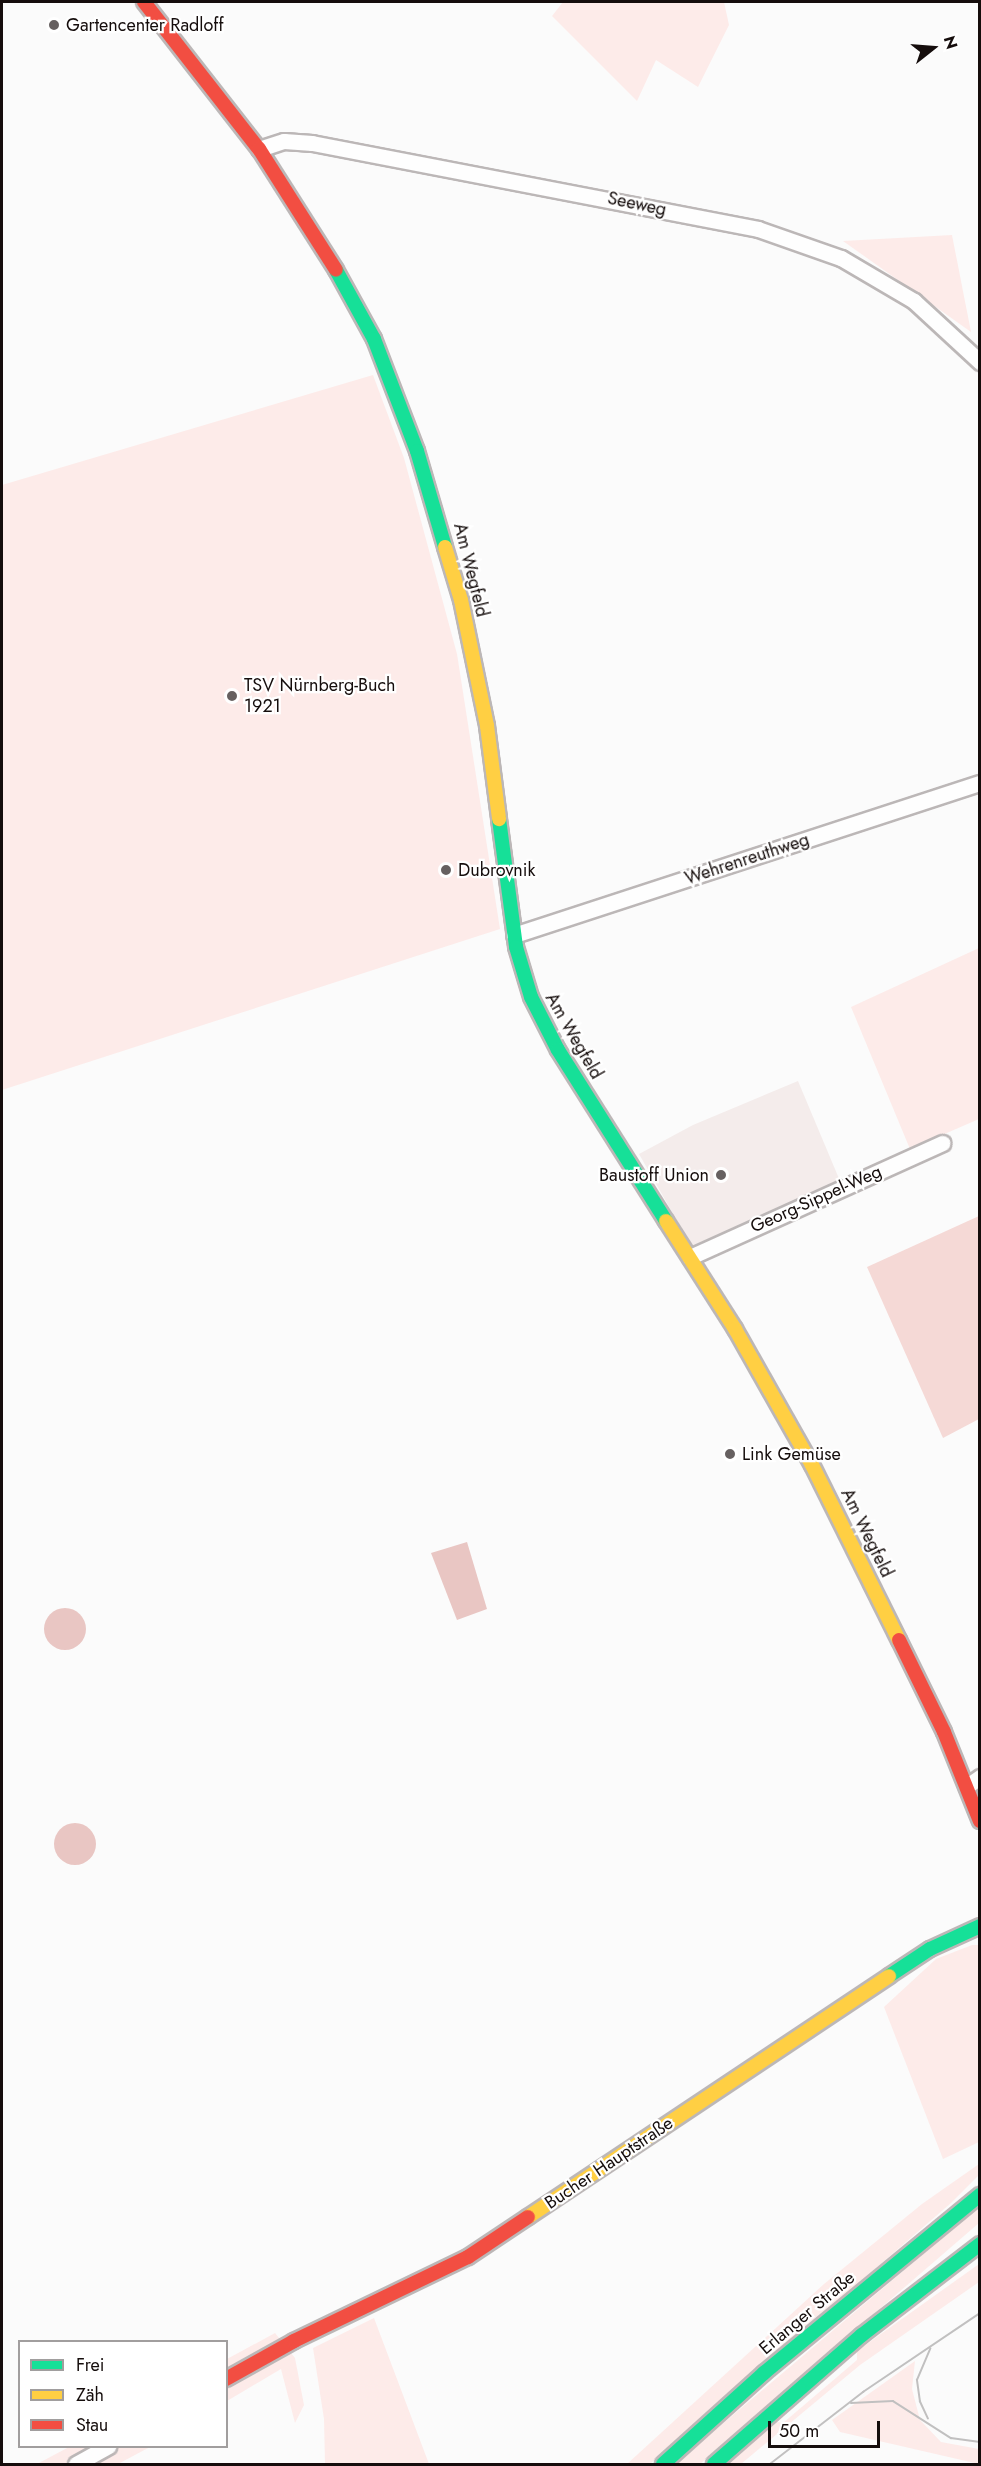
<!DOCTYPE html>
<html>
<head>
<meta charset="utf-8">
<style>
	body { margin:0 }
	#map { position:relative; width:981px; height:2466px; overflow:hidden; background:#fbfbfb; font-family:Jost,sans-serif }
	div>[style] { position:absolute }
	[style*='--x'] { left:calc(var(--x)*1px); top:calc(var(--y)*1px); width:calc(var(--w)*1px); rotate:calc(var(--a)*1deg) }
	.built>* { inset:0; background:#f4eceb }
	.green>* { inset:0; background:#fdebe9 }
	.forest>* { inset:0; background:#f5d9d6 }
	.water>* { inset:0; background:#e9c6c3 }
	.round { border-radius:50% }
	.roads { filter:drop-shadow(2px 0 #bcb7b7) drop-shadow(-2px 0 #bcb7b7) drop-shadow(0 2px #bcb7b7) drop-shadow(0 -2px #bcb7b7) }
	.street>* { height:15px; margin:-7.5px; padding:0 7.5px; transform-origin:7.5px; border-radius:7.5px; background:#fefefe }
	.fast>* { height:14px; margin:-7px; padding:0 7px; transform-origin:7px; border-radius:7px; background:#16e098 }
	.slow>* { height:14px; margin:-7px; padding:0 7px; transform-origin:7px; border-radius:7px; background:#ffcf43 }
	.jam>* { height:14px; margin:-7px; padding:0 7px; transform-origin:7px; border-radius:7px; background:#f24e42 }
	.tram>* { height:1.5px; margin:-0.75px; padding:0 0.75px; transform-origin:0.75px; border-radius:0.75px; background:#c1c0c0 }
	.dots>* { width:16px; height:16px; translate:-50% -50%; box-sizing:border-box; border:3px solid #fff; border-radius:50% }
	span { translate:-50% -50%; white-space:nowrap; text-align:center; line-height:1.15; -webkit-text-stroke:4.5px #fff; paint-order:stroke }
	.poi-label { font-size:18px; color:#150d0c }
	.left { translate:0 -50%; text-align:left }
	.right { translate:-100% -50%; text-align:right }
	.street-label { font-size:18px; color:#150d0c }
	.frame { position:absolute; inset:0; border:3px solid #150d0c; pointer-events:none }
	.legend { position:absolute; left:18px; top:2340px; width:210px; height:108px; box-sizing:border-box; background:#fff; border:2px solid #a19e9e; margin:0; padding:8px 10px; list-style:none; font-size:18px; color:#150d0c }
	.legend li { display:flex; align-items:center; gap:12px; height:30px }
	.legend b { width:30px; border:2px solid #a19e9e }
	.north { position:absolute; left:903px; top:18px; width:60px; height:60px; -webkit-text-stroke:4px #fff; paint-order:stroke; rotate:73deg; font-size:16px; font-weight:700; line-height:24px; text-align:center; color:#150d0c }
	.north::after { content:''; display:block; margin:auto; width:21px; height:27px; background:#150d0c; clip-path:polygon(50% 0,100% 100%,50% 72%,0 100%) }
	.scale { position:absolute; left:768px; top:2421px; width:112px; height:27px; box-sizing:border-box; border:3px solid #150d0c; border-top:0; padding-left:8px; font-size:18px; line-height:21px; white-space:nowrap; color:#150d0c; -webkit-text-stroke:4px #fff; paint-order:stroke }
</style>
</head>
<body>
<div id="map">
	<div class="built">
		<div style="clip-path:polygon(798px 1081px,840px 1181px,692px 1247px,639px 1154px,693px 1125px)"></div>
	</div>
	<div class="green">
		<div style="clip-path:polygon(563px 2px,724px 2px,729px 25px,698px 87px,656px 60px,637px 101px,552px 16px)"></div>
		<div style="clip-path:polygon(952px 235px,971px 332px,843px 241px)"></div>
		<div style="clip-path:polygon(373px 375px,404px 458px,457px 654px,500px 929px,2px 1090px,2px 485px)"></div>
		<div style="clip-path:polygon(979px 948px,979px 1119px,910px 1149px,851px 1007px)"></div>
		<div style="clip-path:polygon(972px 1945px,980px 1945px,979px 2142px,943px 2159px,884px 2007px,936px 1959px)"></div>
		<div style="clip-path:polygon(979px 2164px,979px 2175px,951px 2203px,650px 2464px,627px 2464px,824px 2284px,922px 2204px)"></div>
		<div style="clip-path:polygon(979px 2207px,979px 2223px,700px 2464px,675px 2464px)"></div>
		<div style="clip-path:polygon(979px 2264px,979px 2282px,860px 2365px,741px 2464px,726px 2464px,774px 2421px,783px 2423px,857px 2360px,857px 2351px)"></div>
		<div style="clip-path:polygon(374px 2318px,429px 2464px,325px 2464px,324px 2419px,313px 2348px)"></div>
		<div style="clip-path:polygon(275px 2333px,295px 2358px,304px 2405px,295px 2423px,281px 2369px,227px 2401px,227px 2359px)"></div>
		<div style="clip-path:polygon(915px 2361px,912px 2389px,920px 2420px,941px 2442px,979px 2449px,979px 2464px,840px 2432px,832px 2420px)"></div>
		<div style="clip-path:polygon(69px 2447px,150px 2447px,118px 2464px,37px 2464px)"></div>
	</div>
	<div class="forest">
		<div style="clip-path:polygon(979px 1216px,979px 1419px,943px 1438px,867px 1267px)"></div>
	</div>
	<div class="water">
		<div style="clip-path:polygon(467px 1542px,487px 1609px,457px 1620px,431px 1553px)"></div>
		<div class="round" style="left:44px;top:1608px;width:42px;height:42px"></div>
		<div class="round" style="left:54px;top:1823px;width:42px;height:42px"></div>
	</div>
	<div class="roads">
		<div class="street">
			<div style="--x:259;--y:149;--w:26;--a:-18"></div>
			<div style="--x:284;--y:141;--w:28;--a:4"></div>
			<div style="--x:312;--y:143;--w:454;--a:10.9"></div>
			<div style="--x:758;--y:229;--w:88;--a:19.3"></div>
			<div style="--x:841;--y:258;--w:85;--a:30.5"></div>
			<div style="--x:914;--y:301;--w:90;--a:42.7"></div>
			<div style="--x:514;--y:935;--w:490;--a:-18.1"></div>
			<div style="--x:690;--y:1257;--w:277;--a:-24.3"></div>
			<div style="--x:967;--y:1786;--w:16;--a:-35"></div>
			<div style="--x:76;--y:2464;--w:37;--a:-29"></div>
		</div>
		<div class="fast">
			<div style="--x:336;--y:270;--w:79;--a:61.2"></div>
			<div style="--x:374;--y:339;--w:120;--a:69"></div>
			<div style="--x:417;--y:451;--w:100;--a:73.7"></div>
			<div style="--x:499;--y:819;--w:129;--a:82.4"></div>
			<div style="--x:516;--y:947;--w:52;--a:73.3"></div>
			<div style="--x:531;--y:997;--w:59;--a:63"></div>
			<div style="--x:558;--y:1050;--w:202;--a:57.7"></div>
			<div style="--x:889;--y:1976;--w:49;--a:-33.4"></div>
			<div style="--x:930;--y:1949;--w:55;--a:-24.7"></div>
			<div style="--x:663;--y:2464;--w:136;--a:-42"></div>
			<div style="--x:764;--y:2373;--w:280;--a:-39.5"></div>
			<div style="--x:714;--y:2464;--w:196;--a:-41.1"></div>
			<div style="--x:862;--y:2335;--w:149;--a:-37.6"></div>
		</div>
		<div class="slow">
			<div style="--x:445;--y:547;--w:55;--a:73.2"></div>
			<div style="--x:461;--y:600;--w:129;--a:78.3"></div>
			<div style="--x:487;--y:726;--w:94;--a:82.6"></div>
			<div style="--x:666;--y:1221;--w:128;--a:57.4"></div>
			<div style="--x:735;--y:1329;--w:156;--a:60.5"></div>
			<div style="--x:812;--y:1465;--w:195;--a:63.6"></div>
			<div style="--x:528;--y:2217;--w:434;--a:-33.7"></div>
		</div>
		<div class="jam">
			<div style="--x:144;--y:2;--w:187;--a:52"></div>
			<div style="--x:259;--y:149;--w:143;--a:57.5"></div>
			<div style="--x:899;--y:1640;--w:102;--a:63.9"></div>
			<div style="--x:944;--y:1732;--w:96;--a:68"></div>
			<div style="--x:226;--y:2379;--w:78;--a:-29.2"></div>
			<div style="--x:294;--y:2341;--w:193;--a:-25.8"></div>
			<div style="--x:468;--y:2257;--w:72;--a:-33.7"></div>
		</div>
	</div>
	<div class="tram">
		<div style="--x:851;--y:2403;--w:42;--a:-2.7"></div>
		<div style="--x:893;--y:2401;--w:69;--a:32.5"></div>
		<div style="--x:951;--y:2438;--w:29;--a:8"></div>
		<div style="--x:928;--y:2419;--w:19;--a:-115"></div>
		<div style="--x:920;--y:2402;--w:22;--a:-98"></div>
		<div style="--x:917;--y:2380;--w:34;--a:-67"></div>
		<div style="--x:770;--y:2464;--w:118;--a:-37.7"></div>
		<div style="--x:863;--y:2392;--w:141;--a:-34"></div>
	</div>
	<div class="dots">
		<div style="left:54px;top:25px;background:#666060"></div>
		<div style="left:232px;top:696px;background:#666060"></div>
		<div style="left:446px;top:870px;background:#666060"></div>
		<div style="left:721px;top:1175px;background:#666060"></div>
		<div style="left:730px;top:1454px;background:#666060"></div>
	</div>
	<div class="poi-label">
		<span class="left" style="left:66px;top:25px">Gartencenter Radloff</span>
		<span class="left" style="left:244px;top:696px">TSV Nürnberg-Buch<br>1921</span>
		<span class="left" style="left:458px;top:870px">Dubrovnik</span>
		<span class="right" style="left:709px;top:1175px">Baustoff Union</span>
		<span class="left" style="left:742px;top:1454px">Link Gemüse</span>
	</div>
	<div class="street-label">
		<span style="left:637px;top:204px;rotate:12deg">Seeweg</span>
		<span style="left:471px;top:570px;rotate:76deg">Am Wegfeld</span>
		<span style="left:747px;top:859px;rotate:-18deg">Wehrenreuthweg</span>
		<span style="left:574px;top:1036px;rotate:60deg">Am Wegfeld</span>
		<span style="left:816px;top:1199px;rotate:-24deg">Georg-Sippel-Weg</span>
		<span style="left:867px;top:1533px;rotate:64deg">Am Wegfeld</span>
		<span style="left:609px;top:2163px;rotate:-34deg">Bucher Hauptstraße</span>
		<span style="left:807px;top:2313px;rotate:-40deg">Erlanger Straße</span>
	</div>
	<div class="frame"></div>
	<ul class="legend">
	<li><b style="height:8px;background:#16e098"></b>Frei</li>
	<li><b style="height:8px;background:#ffcf43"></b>Zäh</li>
	<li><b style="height:8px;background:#f24e42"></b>Stau</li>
	</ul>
	<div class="north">N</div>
	<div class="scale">50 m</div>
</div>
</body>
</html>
